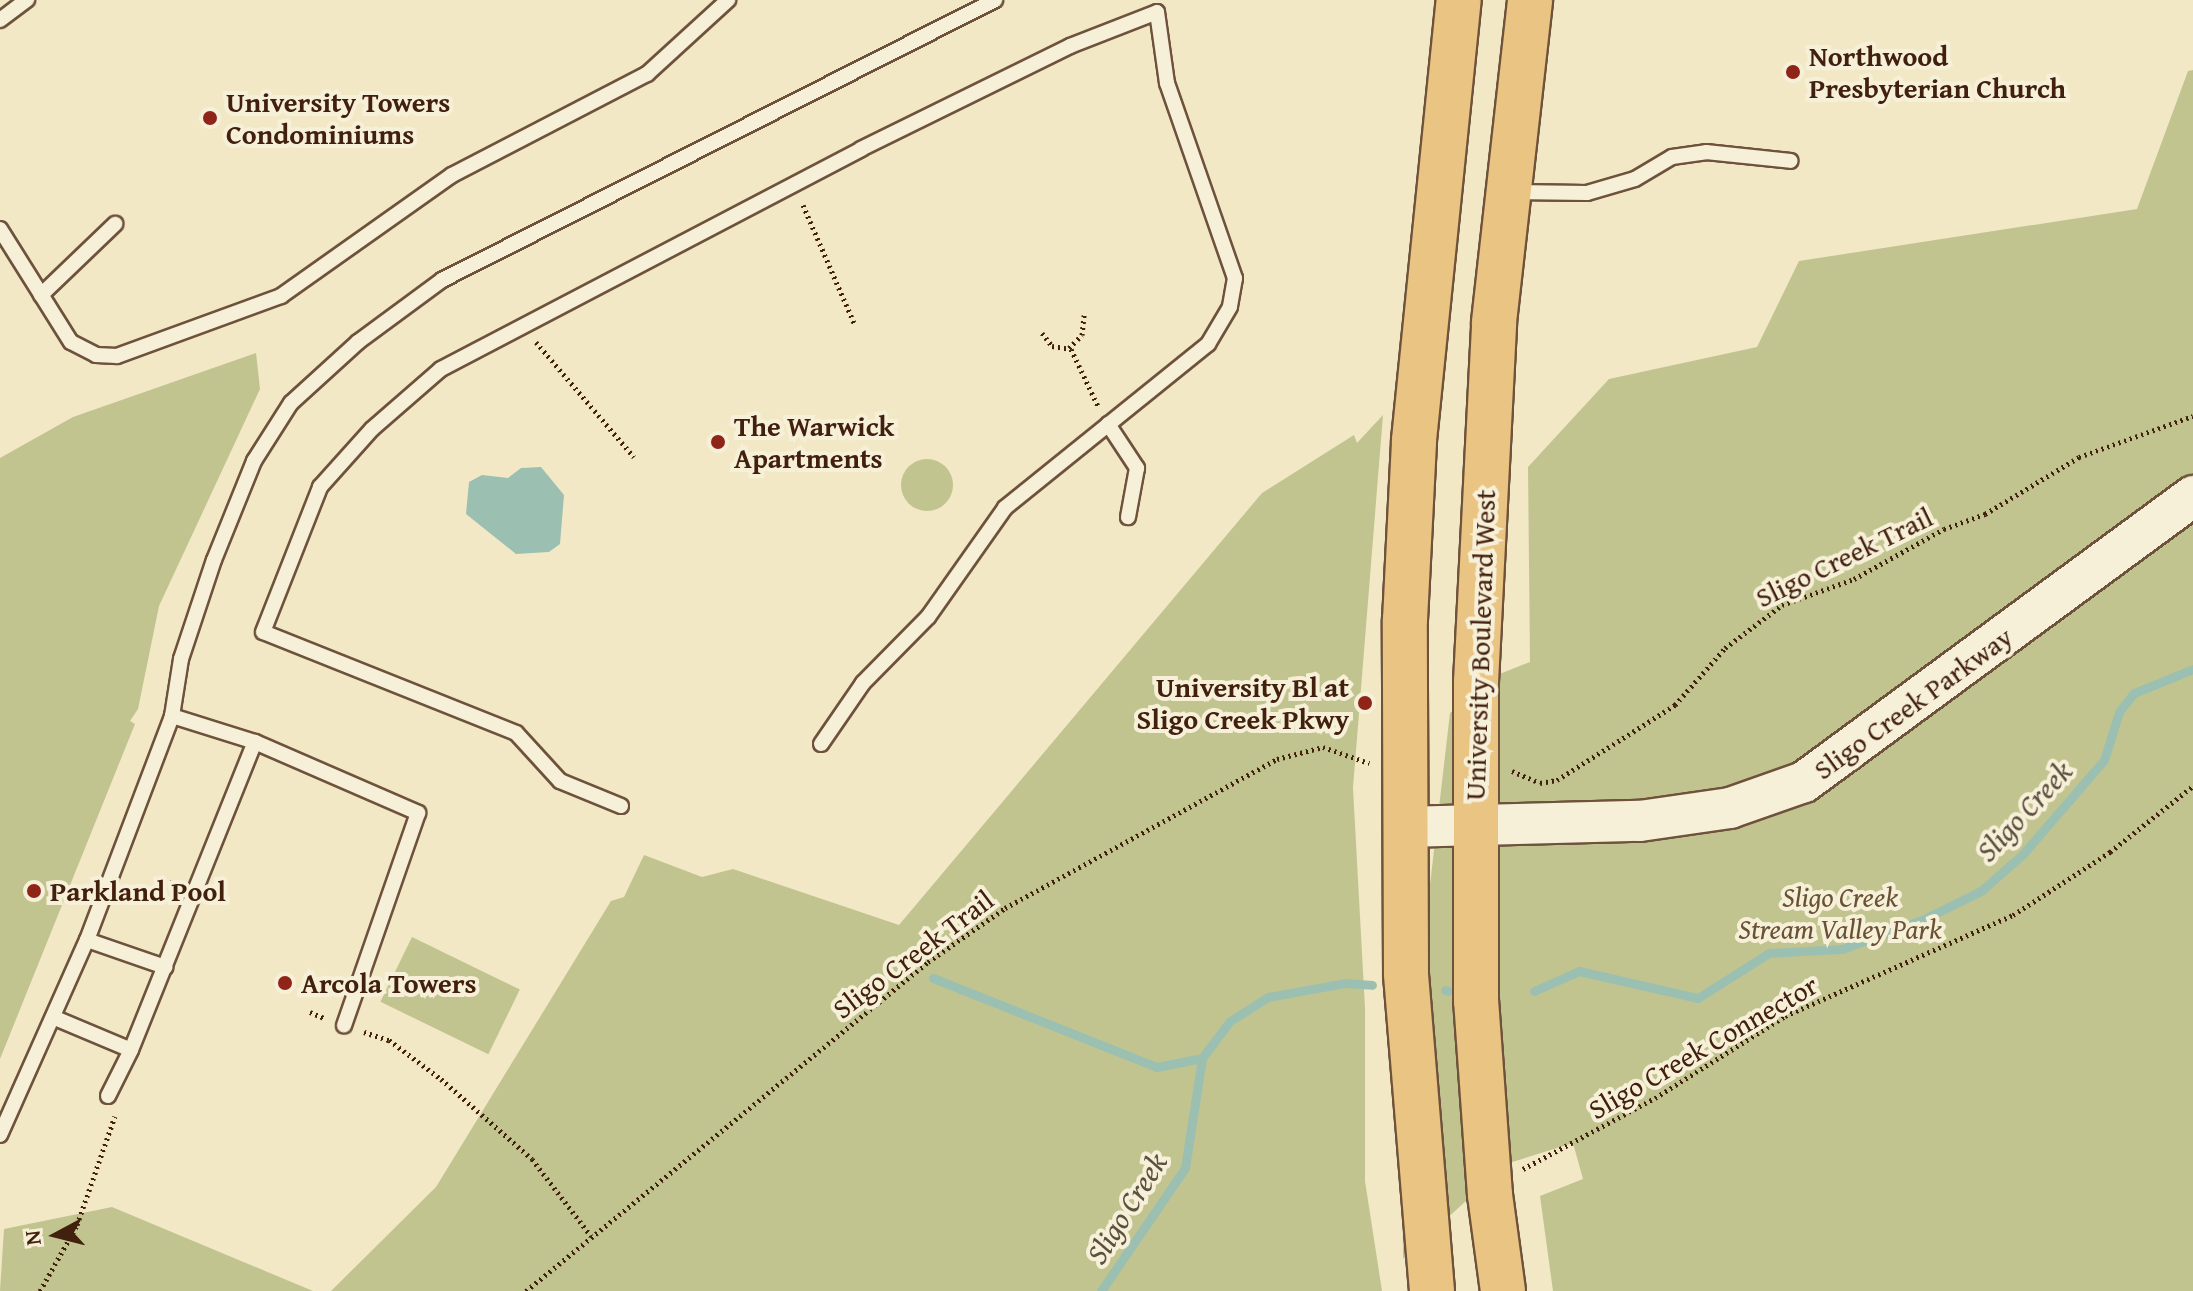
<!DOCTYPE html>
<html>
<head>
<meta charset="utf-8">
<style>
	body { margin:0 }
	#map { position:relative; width:2193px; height:1291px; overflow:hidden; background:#f2e8c5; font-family:"Gentium Book Plus",serif }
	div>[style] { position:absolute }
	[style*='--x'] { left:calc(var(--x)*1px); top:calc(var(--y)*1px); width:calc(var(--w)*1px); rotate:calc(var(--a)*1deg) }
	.green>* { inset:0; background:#c2c490; transform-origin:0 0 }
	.round { border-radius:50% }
	.water>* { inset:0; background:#9bc0b2 }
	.stream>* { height:9px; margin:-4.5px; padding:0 4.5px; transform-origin:4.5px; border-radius:4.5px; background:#9bc0b2 }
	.path>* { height:5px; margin-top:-2.5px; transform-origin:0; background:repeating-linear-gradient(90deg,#42200e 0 2px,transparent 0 6px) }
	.roads { filter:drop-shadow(2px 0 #6e523c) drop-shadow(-2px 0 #6e523c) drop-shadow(0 2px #6e523c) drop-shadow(0 -2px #6e523c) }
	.lane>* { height:14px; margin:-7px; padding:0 7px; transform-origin:7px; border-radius:7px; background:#f7f0d9 }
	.secondary>* { height:40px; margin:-20px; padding:0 20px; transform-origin:20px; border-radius:20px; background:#f7f0d9 }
	.primary>* { height:44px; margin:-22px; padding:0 22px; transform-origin:22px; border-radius:22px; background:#e9c482 }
	.dots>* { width:22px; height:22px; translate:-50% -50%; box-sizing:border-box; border:4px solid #f7f0d9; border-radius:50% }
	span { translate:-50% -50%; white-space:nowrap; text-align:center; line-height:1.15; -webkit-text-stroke:8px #f7f0d9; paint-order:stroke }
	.poi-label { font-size:28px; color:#42200e; font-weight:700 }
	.left { translate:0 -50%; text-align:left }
	.right { translate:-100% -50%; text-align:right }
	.street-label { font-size:28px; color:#42200e }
	.park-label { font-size:28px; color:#685135; font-style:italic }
	.water-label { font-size:30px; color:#5d503f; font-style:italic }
	.north { position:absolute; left:16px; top:1195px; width:80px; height:80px; -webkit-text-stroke:6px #f7f0d9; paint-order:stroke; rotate:263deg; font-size:22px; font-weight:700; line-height:32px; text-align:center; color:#42200e }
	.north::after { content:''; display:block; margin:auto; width:28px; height:36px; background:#42200e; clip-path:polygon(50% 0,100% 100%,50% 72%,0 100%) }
</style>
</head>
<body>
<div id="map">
	<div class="green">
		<div style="clip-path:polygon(2193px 70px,2193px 1291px,1553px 1291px,1540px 1196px,1583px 1179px,1573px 1143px,1506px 1164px,1403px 1259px,1402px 1125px,1450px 713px,1497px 675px,1530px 662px,1528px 467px,1609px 379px,1757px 347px,1799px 261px,2137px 209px,2188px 71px)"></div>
		<div style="clip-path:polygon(256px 353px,260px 389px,159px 606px,138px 709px,130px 721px,135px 724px,0 1059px,0 458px,73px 417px)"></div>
		<div style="clip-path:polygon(1383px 415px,1353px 788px,1365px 1008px,1365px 1181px,1382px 1291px,331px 1291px,436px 1187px,611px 901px,624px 897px,644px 855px,702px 877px,733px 869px,899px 925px,1262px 493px,1354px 435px,1357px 443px)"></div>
		<div class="round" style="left:901px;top:459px;width:52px;height:52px"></div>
		<div style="left:412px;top:937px;width:120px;height:72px;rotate:26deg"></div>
		<div style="clip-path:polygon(112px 1207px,313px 1291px,0 1291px,4px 1229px)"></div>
	</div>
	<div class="water">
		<div style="clip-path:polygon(541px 467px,564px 495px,560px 544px,549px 552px,516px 554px,466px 514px,469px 482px,482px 475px,508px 478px,521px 468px)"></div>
	</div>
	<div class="stream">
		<div style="--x:933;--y:978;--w:241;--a:21.7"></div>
		<div style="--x:1157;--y:1067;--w:46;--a:-11.3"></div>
		<div style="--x:1445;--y:990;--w:3;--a:18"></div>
		<div style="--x:1534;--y:991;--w:49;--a:-24"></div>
		<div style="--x:1579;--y:971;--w:122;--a:12.8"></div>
		<div style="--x:1698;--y:998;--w:84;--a:-32.4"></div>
		<div style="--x:1769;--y:953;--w:73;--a:-3.1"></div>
		<div style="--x:1842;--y:949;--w:85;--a:-19.9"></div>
		<div style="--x:1922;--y:920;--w:66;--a:-26.2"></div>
		<div style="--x:1981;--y:891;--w:55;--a:-41.3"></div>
		<div style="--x:2022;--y:855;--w:125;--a:-49.2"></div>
		<div style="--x:2104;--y:760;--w:50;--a:-72.6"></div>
		<div style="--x:2119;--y:712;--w:24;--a:-52"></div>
		<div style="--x:2134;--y:693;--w:64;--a:-22.1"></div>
		<div style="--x:1101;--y:1291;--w:149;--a:-55.7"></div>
		<div style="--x:1185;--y:1168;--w:111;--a:-81.2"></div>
		<div style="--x:1202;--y:1058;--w:46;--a:-52.9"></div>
		<div style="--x:1230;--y:1021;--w:45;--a:-32.3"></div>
		<div style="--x:1268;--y:997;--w:78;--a:-10.3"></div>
		<div style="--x:1345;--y:983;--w:27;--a:4"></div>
	</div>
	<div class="path">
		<div style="--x:803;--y:205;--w:131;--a:66.6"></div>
		<div style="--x:1042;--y:333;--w:16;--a:52"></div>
		<div style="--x:1052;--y:346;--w:19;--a:9"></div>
		<div style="--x:1071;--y:349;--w:63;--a:64.7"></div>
		<div style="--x:536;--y:342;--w:151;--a:49.6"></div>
		<div style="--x:1069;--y:348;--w:18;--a:-45"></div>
		<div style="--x:1082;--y:335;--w:20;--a:-84"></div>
		<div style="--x:1512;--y:771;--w:30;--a:23"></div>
		<div style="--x:1540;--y:783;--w:17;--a:-10"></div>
		<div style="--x:1557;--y:780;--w:140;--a:-32.4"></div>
		<div style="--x:1675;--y:705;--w:76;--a:-48.7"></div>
		<div style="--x:1725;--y:648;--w:71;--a:-37"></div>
		<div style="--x:1782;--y:605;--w:77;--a:-19.9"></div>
		<div style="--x:1854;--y:579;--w:103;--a:-29.1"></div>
		<div style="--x:1944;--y:529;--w:44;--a:-20.1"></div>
		<div style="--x:1985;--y:514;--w:110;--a:-31.2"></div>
		<div style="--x:2079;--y:457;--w:121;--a:-19.8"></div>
		<div style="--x:158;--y:878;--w:19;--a:21"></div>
		<div style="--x:310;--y:1012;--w:15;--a:23"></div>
		<div style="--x:364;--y:1032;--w:26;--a:18"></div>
		<div style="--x:389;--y:1040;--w:65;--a:36.9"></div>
		<div style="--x:441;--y:1079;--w:121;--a:41.3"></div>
		<div style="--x:532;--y:1159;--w:97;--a:52.5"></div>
		<div style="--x:1523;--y:1169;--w:150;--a:-28.3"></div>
		<div style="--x:1655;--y:1098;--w:154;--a:-32.2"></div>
		<div style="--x:1785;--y:1016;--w:249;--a:-23.9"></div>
		<div style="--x:2013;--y:915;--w:116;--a:-33"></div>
		<div style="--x:2110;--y:852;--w:106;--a:-38.5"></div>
		<div style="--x:40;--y:1291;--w:76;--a:-60.7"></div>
		<div style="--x:77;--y:1225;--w:115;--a:-70.8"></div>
		<div style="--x:526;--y:1291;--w:519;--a:-39.3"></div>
		<div style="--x:928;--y:962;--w:94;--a:-35"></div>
		<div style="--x:1005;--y:908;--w:310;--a:-28.7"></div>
		<div style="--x:1277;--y:759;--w:48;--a:-14.6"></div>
		<div style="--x:1323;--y:747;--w:49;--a:19.2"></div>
	</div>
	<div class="roads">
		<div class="lane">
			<div style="--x:0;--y:20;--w:34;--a:-37"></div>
			<div style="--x:1513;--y:192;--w:74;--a:0.8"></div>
			<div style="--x:1587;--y:193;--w:50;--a:-16.3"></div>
			<div style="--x:1635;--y:179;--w:43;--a:-30.7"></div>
			<div style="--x:1672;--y:157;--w:34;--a:-8"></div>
			<div style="--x:1706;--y:152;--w:85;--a:6"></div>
			<div style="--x:0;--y:229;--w:133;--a:57.9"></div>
			<div style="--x:71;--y:342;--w:28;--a:27"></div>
			<div style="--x:96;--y:355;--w:21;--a:3"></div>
			<div style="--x:117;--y:356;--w:175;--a:-20.1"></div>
			<div style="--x:281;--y:296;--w:209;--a:-35.3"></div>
			<div style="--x:452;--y:175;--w:220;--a:-27.4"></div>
			<div style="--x:647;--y:74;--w:110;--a:-42.4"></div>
			<div style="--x:41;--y:295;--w:103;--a:-43.8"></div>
			<div style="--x:1108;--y:424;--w:53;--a:56.6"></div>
			<div style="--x:1137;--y:468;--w:50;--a:100.4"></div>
			<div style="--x:172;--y:716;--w:87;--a:17.4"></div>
			<div style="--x:621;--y:806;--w:66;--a:-157.7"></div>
			<div style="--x:560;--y:781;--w:65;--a:-132.5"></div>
			<div style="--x:516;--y:733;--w:272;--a:-158.2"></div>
			<div style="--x:263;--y:632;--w:156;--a:-68.5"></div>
			<div style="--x:320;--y:487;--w:78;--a:-48.1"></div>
			<div style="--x:372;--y:429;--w:91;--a:-41"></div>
			<div style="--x:441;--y:369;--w:474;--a:-27.6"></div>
			<div style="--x:861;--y:149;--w:233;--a:-26.2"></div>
			<div style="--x:1070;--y:46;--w:93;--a:-21.3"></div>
			<div style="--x:1157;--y:12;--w:72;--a:82"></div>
			<div style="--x:1167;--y:83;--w:207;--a:70.8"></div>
			<div style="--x:1235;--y:278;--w:29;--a:100"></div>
			<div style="--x:1230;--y:307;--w:43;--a:120.7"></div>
			<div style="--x:1208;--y:344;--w:261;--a:141.1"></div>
			<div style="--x:1005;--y:508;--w:133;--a:125.2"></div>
			<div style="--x:928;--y:617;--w:93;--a:134.6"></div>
			<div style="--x:863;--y:683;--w:74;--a:124.5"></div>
			<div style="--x:87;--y:940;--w:83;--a:19.1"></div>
			<div style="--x:55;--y:1018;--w:82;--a:22.8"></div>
			<div style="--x:108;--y:1096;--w:51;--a:-63.4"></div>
			<div style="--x:131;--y:1050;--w:332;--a:-68.1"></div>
			<div style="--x:255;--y:742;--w:178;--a:23.5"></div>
			<div style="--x:418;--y:813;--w:225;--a:109.2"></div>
			<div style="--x:0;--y:1135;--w:214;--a:-66"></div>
			<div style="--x:87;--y:940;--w:240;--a:-69.2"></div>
			<div style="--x:172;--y:716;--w:58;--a:-81"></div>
			<div style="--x:181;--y:659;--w:104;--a:-71.6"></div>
			<div style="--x:214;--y:560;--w:107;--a:-68"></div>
			<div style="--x:254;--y:461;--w:69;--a:-57.5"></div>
			<div style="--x:291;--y:403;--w:91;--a:-42.3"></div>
			<div style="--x:358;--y:342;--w:104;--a:-36.4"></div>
			<div style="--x:442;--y:280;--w:620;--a:-26.85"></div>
		</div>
		<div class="secondary">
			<div style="--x:1404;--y:827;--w:236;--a:-1.5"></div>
			<div style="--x:1640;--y:821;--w:91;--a:-8.2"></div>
			<div style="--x:1730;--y:808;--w:78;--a:-19.4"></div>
			<div style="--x:1804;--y:782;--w:483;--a:-36.3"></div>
		</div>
		<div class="primary">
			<div style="--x:1432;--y:1291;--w:319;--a:-94.7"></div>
			<div style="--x:1406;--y:973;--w:353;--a:-90.2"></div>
			<div style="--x:1405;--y:620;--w:180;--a:-87.1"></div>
			<div style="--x:1414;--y:440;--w:442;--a:-84.2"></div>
			<div style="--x:1503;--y:1291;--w:97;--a:-97.7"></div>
			<div style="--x:1490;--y:1195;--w:195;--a:-94.1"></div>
			<div style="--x:1476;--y:1001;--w:319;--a:-90"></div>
			<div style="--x:1476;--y:682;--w:360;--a:-87.1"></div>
			<div style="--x:1494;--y:322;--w:324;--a:-83.6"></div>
		</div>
	</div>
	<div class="dots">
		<div style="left:1793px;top:72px;background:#8f2418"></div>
		<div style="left:210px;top:118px;background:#8f2418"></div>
		<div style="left:718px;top:442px;background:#8f2418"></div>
		<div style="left:1365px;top:703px;background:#8f2418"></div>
		<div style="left:34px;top:891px;background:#8f2418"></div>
		<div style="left:285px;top:983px;background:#8f2418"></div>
	</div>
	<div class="poi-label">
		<span class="left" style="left:1809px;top:72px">Northwood<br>Presbyterian Church</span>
		<span class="left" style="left:226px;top:118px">University Towers<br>Condominiums</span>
		<span class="left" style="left:734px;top:442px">The Warwick<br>Apartments</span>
		<span class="right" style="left:1349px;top:703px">University Bl at<br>Sligo Creek Pkwy</span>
		<span class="left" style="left:50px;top:891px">Parkland Pool</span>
		<span class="left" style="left:301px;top:983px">Arcola Towers</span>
	</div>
	<div class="street-label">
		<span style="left:1844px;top:557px;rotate:-26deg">Sligo Creek Trail</span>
		<span style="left:1480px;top:645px;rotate:-88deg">University Boulevard West</span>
		<span style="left:1913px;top:703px;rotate:-36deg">Sligo Creek Parkway</span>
		<span style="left:913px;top:954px;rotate:-37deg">Sligo Creek Trail</span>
		<span style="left:1703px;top:1047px;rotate:-30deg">Sligo Creek Connector</span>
	</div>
	<div class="park-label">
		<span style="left:1840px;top:913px">Sligo Creek<br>Stream Valley Park</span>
	</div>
	<div class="water-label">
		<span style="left:2024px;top:811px;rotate:-47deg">Sligo Creek</span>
		<span style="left:1126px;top:1208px;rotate:-58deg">Sligo Creek</span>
	</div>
	<div class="north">N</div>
</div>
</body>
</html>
